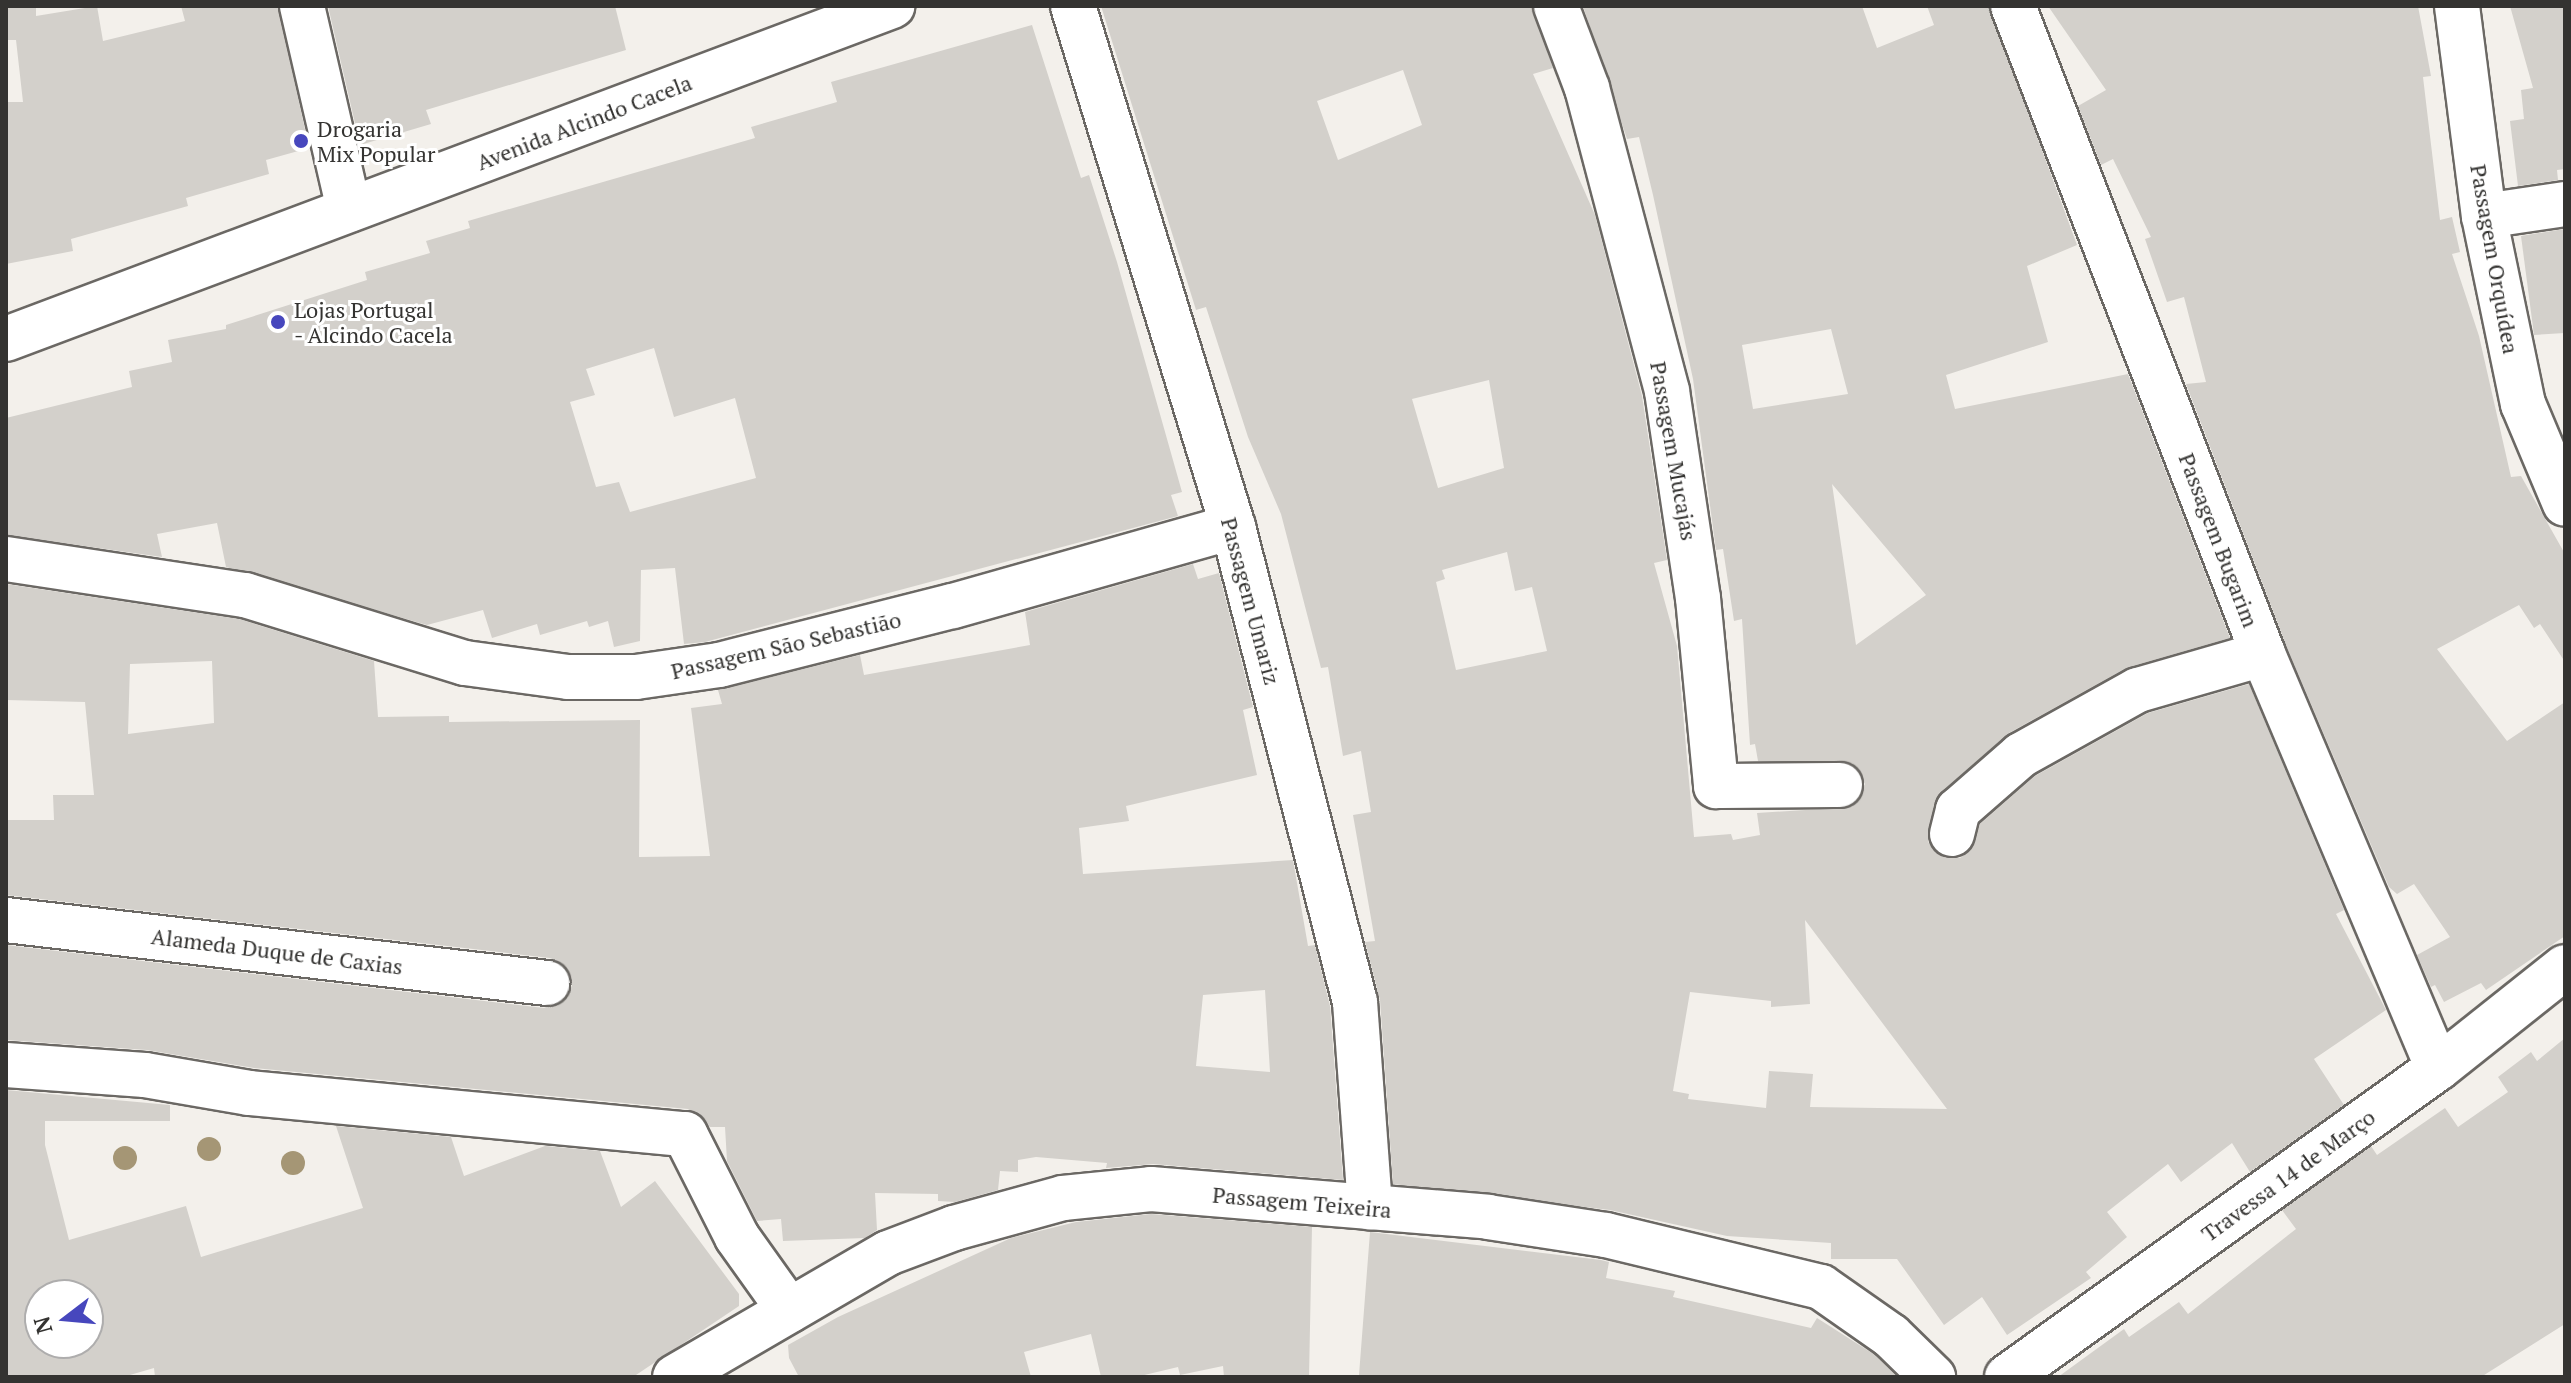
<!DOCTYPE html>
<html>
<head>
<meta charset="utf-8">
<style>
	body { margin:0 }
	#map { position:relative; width:2571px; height:1383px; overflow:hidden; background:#f3f0eb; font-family:"PT Serif",serif }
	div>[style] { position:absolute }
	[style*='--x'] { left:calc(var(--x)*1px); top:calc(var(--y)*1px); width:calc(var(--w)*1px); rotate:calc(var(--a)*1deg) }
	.building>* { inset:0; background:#d3d0cb }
	.roads { filter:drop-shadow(2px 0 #6b6864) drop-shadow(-2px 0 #6b6864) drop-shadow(0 2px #6b6864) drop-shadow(0 -2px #6b6864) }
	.street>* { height:44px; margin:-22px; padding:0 22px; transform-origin:22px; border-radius:22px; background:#fff }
	.secondary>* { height:44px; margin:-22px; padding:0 22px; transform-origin:22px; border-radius:22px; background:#fff }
	.trees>* { width:24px; height:24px; margin:-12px; border-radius:50%; background:#a59675 }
	.dots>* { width:22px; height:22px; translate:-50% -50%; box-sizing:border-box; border:4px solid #fff; border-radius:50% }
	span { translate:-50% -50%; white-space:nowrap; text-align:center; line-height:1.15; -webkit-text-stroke:6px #fff; paint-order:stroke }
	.street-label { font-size:22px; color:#343331 }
	.poi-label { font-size:22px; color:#343331 }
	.left { translate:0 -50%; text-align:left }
	.frame { position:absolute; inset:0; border:8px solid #343331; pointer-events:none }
	.north { position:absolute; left:24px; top:1279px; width:80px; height:80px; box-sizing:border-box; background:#fff; border:2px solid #aeadad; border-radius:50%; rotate:254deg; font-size:22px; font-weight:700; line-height:32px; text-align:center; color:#343331 }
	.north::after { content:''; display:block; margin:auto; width:28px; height:36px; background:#4747bd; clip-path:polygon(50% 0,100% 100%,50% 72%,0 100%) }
</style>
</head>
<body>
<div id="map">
	<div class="building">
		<div style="clip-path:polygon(97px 6px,103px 41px,185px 21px,181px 6px,278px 6px,309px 148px,266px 160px,269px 174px,186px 198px,188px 206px,71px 239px,73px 251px,6px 264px,6px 102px,23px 102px,16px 40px,6px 40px,6px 7px,36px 7px,36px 16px)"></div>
		<div style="clip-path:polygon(328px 6px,615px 6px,626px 50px,426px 110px,431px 124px,360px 145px)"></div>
		<div style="clip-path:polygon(evenodd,1101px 6px,1532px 6px,1553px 68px,1533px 74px,1595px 215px,1642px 396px,1667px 560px,1654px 563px,1677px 646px,1694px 837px,1731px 834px,1733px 840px,1760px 835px,1757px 813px,1852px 807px,1865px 784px,1852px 763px,1758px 761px,1755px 744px,1750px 745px,1742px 619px,1734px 621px,1723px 549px,1716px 550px,1693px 379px,1653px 195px,1639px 137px,1627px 139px,1583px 6px,1862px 6px,1877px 48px,1934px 25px,1927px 6px,1989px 6px,2077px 245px,2027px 266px,2048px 342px,1946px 375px,1955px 409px,2128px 374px,2230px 638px,2126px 668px,2009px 733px,1941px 792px,1934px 804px,1928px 842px,1945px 858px,1960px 858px,1970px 851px,1980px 824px,2035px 776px,2148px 713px,2249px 684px,2344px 910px,2336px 914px,2386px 1010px,2314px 1059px,2344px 1105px,2250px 1172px,2232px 1143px,2181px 1182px,2168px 1164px,2107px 1212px,2127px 1237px,2086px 1272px,2091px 1278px,2007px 1335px,1982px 1297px,1944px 1325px,1897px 1259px,1831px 1259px,1831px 1243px,1727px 1236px,1610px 1210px,1393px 1184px,1380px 1000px,1365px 942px,1375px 941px,1353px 815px,1371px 812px,1361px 751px,1343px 756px,1328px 667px,1321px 668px,1281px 514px,1248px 437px,1206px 307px,1196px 310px,1101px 6px,1403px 70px,1422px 125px,1338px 160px,1317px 101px,1403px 70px,1101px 6px,1831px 329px,1848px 394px,1753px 409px,1742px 345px,1831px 329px,1101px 6px,1489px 380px,1504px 468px,1438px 488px,1412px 399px,1489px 380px,1101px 6px,1832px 484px,1926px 595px,1856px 645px,1832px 484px,1101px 6px,1507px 552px,1515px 591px,1532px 587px,1547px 651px,1456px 670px,1436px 582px,1445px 579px,1442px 570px,1507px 552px,1101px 6px,1805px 920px,1947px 1109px,1810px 1107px,1813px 1074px,1769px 1071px,1766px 1108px,1688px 1099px,1689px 1094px,1673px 1091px,1690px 992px,1771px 1001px,1771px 1007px,1810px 1004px,1805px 920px)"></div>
		<div style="clip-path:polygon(2048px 6px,2418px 6px,2431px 76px,2423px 77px,2440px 220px,2452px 217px,2460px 252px,2452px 254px,2479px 336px,2511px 477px,2521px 476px,2565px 554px,2565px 662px,2540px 624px,2534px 628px,2519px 605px,2437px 649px,2507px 741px,2565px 702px,2565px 936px,2486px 990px,2481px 983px,2444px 1002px,2435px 985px,2431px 987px,2417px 955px,2450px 937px,2414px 884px,2397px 894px,2389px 887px,2286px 645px,2186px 384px,2206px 382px,2184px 297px,2167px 302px,2145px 239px,2151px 237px,2113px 159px,2101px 165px,2078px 106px,2106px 90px)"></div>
		<div style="clip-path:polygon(2510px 6px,2565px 6px,2565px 169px,2557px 170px,2558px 180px,2518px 186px,2510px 121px,2524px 119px,2521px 90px,2533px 88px)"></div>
		<div style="clip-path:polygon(evenodd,1032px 25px,1081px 178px,1089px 175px,1117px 262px,1182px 492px,1171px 495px,1178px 516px,705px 642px,684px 644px,675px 568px,641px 570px,640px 641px,614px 647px,608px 621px,589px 627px,587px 621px,540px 635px,537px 624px,492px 638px,483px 610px,427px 625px,226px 567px,217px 523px,157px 534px,162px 557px,6px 535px,6px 418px,132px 387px,129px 371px,172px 362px,168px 340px,226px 329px,226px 325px,367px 280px,365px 272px,430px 253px,426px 241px,470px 228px,468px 221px,755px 138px,751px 127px,837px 102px,831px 82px,1032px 25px,654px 348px,674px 417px,735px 398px,756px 478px,630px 512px,619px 482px,596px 487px,570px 402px,595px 395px,586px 369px,654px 348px)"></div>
		<div style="clip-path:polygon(2564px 229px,2565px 333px,2534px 335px,2521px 236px)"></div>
		<div style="clip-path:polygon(evenodd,1193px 564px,1198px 579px,1219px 573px,1253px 707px,1243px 710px,1257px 775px,1126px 806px,1129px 821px,1079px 828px,1083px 874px,1293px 860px,1308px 946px,1315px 945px,1330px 1006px,1343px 1180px,1153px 1164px,1106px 1168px,1107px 1163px,1036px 1157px,1018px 1160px,1018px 1172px,1000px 1171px,998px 1190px,955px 1202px,938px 1201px,938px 1194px,875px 1193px,877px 1230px,865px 1238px,783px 1241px,781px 1219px,757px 1221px,727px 1161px,725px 1127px,710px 1127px,688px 1109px,254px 1068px,147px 1050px,6px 1040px,6px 945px,544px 1008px,567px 998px,572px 985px,562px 963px,550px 958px,6px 895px,6px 820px,54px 820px,53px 795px,94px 795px,85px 702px,6px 700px,6px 584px,239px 619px,374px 661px,378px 717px,449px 716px,449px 722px,640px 720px,639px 857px,710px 856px,691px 708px,722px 704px,718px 690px,860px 655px,864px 675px,1030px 645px,1025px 612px,1193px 564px,212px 661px,214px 723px,128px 734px,130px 664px,212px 661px,1193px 564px,1265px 990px,1270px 1072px,1196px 1066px,1203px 995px,1265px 990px)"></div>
		<div style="clip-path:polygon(2565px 1038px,2565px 1324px,2481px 1377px,2058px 1377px,2124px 1329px,2129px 1337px,2179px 1302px,2188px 1314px,2296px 1229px,2282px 1210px,2371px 1146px,2377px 1155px,2445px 1108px,2458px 1127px,2508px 1092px,2498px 1077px,2531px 1052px,2537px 1061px)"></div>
		<div style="clip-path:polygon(evenodd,6px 1090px,170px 1105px,170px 1121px,45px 1121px,45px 1145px,69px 1240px,186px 1206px,201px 1257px,363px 1208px,336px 1126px,451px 1137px,464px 1176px,545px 1146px,600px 1151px,621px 1207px,655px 1181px,739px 1294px,739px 1306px,633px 1377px,155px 1377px,154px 1368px,123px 1377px,6px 1377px,6px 1090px,40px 1295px,88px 1295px,88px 1343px,40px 1343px,40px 1295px)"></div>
		<div style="clip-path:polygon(1151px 1214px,1312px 1227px,1309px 1377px,1224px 1377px,1223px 1366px,1180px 1375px,1178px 1367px,1136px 1377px,1101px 1377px,1091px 1334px,1024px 1352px,1031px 1377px,799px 1377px,789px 1358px,788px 1345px,838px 1317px,1011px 1238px,1076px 1222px)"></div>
		<div style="clip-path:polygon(1370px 1232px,1601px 1260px,1609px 1262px,1606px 1278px,1675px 1291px,1673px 1297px,1811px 1328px,1817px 1318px,1875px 1355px,1897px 1377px,1359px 1375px)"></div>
	</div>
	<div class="roads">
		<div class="street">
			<div style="--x:302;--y:6;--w:209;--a:77"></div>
			<div style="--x:1073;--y:6;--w:545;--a:72.93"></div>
			<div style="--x:1233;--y:527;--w:490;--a:75.6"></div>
			<div style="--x:1355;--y:1002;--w:206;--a:85.8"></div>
			<div style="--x:1556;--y:6;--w:88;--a:69.3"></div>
			<div style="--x:1587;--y:88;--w:313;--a:75.2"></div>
			<div style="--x:1667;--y:391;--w:209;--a:81.5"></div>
			<div style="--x:1698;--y:598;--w:189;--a:84.5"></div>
			<div style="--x:1716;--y:786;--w:124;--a:-0.5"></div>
			<div style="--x:2013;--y:6;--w:695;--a:68.9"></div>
			<div style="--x:2263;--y:654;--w:449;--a:67.1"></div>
			<div style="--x:2457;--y:6;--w:212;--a:82.7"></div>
			<div style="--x:2484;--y:216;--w:192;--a:78.3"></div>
			<div style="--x:2523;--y:404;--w:108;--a:67.2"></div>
			<div style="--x:2484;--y:216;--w:82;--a:-8.4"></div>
			<div style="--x:6;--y:559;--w:242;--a:8.6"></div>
			<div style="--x:245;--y:595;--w:230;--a:17.2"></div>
			<div style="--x:465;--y:663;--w:104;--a:7.7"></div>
			<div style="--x:568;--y:677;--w:68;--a:0"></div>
			<div style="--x:636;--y:677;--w:84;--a:-8.2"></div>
			<div style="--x:719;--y:665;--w:241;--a:-14.2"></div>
			<div style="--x:953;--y:606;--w:291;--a:-15.8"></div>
			<div style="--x:1952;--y:834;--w:25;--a:-76"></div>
			<div style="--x:1958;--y:810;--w:84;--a:-41.1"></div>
			<div style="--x:2021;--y:755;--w:134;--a:-29.1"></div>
			<div style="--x:2138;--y:690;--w:130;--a:-16.1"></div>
			<div style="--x:6;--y:920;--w:545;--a:6.64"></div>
			<div style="--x:6;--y:1065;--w:139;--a:4.1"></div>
			<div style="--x:145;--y:1075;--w:106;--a:9.8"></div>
			<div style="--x:249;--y:1093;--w:438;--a:5.4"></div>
			<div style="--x:685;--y:1134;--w:115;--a:63.2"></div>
			<div style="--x:737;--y:1237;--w:90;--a:54.5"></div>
			<div style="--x:675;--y:1377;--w:246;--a:-30.2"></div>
			<div style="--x:888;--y:1253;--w:71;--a:-20.7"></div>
			<div style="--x:954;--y:1228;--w:113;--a:-15.4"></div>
			<div style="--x:1063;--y:1198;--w:88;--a:-5.8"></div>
			<div style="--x:1151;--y:1189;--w:338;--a:4.7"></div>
			<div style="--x:1488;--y:1217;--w:119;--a:8.7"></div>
			<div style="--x:1606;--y:1235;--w:221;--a:13.6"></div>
			<div style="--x:1821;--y:1287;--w:85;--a:35"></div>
			<div style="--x:1891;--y:1336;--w:59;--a:44.3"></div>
			<div style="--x:2007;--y:1377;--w:530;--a:-35.64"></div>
			<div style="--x:2438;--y:1068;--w:162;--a:-38.5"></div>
		</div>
		<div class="secondary">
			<div style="--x:6;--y:339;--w:947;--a:-20.6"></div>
		</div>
	</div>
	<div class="trees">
		<div style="left:209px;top:1149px"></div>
		<div style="left:125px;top:1158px"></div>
		<div style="left:293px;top:1163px"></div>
	</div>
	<div class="dots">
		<div style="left:301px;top:141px;background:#4747bd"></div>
		<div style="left:278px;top:322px;background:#4747bd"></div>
	</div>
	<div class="street-label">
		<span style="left:584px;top:122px;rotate:-21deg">Avenida Alcindo Cacela</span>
		<span style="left:2495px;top:259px;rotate:80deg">Passagem Orquídea</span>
		<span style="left:1674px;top:451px;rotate:80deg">Passagem Mucajás</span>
		<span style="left:2219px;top:540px;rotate:69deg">Passagem Bugarim</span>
		<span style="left:1251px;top:601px;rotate:75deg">Passagem Umariz</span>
		<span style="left:786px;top:645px;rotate:-13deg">Passagem São Sebastião</span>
		<span style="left:277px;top:951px;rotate:7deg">Alameda Duque de Caxias</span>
		<span style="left:2288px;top:1175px;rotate:-36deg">Travessa 14 de Março</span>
		<span style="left:1302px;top:1202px;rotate:5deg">Passagem Teixeira</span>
	</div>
	<div class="poi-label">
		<span class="left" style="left:317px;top:141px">Drogaria<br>Mix Popular</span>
		<span class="left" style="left:294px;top:322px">Lojas Portugal<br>- Alcindo Cacela</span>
	</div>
	<div class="frame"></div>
	<div class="north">N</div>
</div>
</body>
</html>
